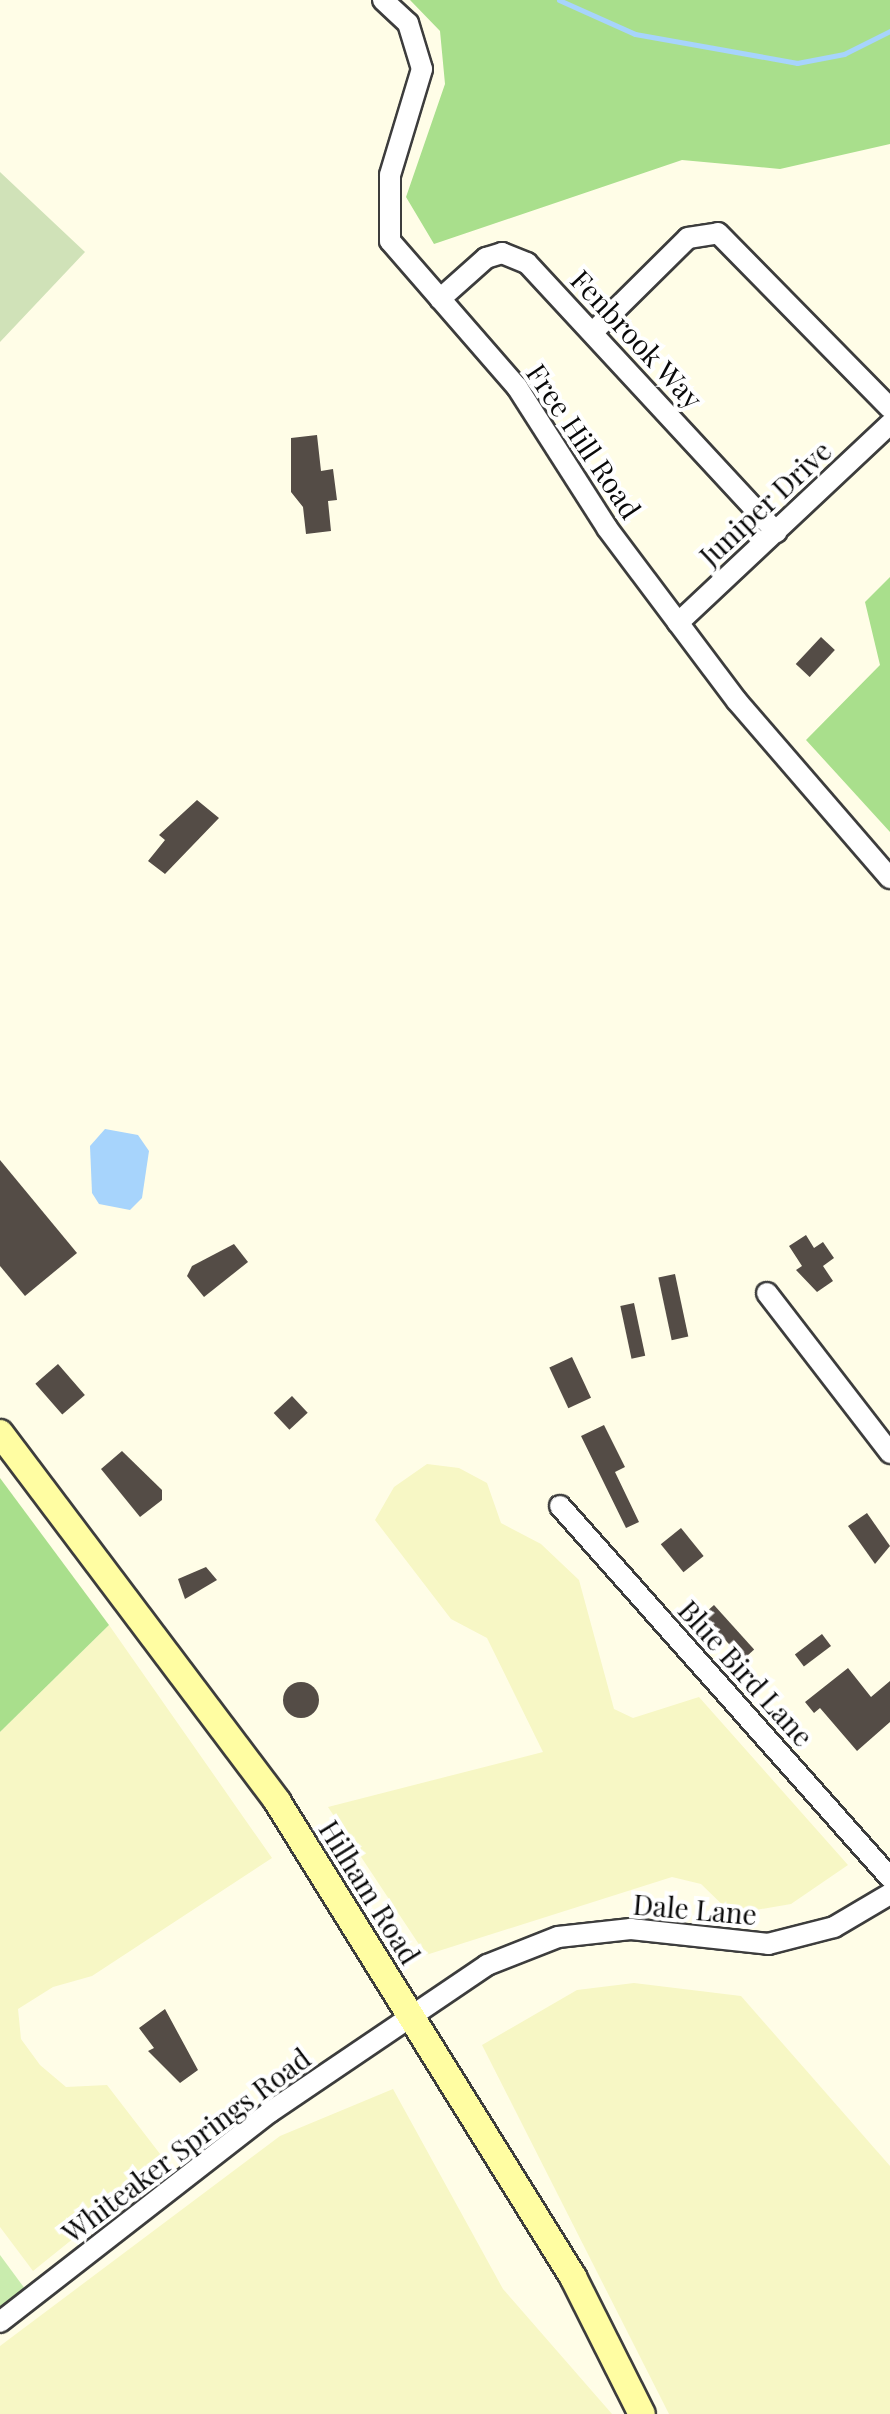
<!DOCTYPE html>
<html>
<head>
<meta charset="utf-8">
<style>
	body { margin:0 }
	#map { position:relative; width:890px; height:2414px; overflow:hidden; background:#fffde7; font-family:"Playfair Display",serif }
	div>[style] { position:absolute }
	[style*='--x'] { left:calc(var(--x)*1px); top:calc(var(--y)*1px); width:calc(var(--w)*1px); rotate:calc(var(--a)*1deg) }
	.farmland>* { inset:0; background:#f7f7c5 }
	.green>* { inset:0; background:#c9ecae }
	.forest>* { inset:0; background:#a9df8c }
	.cemetery>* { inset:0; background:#d0e2b8 }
	.water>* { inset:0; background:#a7d4fc }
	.stream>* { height:5px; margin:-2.5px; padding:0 2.5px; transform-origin:2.5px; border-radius:2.5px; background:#a7d4fc }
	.building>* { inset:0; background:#544c46; transform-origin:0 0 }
	.round { border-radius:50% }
	.roads { filter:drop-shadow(2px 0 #3d3d3d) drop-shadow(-2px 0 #3d3d3d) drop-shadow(0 2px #3d3d3d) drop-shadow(0 -2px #3d3d3d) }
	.minor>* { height:20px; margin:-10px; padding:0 10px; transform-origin:10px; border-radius:10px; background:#fff }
	.secondary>* { height:26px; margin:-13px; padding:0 13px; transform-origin:13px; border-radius:13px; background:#fffda2 }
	span { translate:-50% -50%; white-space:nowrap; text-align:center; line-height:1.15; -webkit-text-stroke:8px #fff; paint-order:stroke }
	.street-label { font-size:28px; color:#0a0a0a }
</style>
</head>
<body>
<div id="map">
	<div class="farmland">
		<div style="clip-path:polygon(427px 1464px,459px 1468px,487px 1483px,501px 1523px,541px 1544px,579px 1580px,614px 1709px,633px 1718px,699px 1697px,848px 1865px,791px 1904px,732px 1914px,701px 1884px,672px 1877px,426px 1955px,328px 1807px,543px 1752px,487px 1638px,451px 1619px,375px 1520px,394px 1487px)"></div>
		<div style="clip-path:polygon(109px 1625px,272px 1858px,92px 1976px,53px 1987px,18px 2009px,21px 2039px,40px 2065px,66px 2087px,107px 2085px,167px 2163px,33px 2271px,0 2227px,0 1732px)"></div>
		<div style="clip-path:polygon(634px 1983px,741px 1996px,890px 2166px,890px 2414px,669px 2414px,482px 2045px,577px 1990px)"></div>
		<div style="clip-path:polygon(393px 2089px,503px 2289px,612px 2414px,0 2414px,0 2346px,280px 2136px)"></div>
	</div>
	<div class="green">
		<div style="clip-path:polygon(0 2255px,31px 2297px,0 2322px)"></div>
	</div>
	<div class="forest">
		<div style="clip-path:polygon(410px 0,890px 0,890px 144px,780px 169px,682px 160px,434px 244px,406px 197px,445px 84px,440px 31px)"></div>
		<div style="clip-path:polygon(890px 577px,890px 832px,806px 740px,880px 665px,865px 602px)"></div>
		<div style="clip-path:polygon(0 1478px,109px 1625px,0 1732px)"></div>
	</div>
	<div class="cemetery">
		<div style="clip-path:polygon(0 172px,85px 252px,0 342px)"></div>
	</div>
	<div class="water">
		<div style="clip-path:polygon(105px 1129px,138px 1135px,149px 1151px,142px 1198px,130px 1210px,99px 1204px,92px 1193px,90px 1146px)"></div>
	</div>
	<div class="stream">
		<div style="--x:559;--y:0;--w:83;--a:24.1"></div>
		<div style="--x:635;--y:34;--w:165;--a:10.1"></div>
		<div style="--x:797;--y:63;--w:48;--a:-10.8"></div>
		<div style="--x:844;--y:54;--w:51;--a:-26.6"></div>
	</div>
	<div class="building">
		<div style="clip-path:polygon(317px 435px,321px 471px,333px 469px,337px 500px,328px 501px,331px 531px,306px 534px,303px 507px,291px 492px,291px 438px)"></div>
		<div style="left:821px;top:637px;width:19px;height:37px;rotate:43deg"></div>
		<div style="clip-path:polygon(197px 800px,219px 818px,165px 874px,148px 861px,165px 840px,159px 835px)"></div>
		<div style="clip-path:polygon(0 1160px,77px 1253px,25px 1296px,0 1266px)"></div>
		<div style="clip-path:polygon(806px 1235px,814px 1248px,823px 1242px,834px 1258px,823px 1266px,833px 1281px,817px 1292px,796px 1270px,802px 1266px,789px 1246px)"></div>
		<div style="clip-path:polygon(234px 1244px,248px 1262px,204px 1297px,187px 1276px,192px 1266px)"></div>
		<div style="left:675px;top:1274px;width:64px;height:17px;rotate:78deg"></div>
		<div style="left:634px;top:1303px;width:54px;height:14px;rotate:78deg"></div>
		<div style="left:572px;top:1357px;width:45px;height:25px;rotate:65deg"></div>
		<div style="left:58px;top:1364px;width:41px;height:30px;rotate:49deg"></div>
		<div style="left:292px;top:1396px;width:23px;height:25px;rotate:47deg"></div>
		<div style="clip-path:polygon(604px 1425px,625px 1467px,615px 1472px,639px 1522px,626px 1528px,581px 1436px)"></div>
		<div style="clip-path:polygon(122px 1451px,162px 1490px,162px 1500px,140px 1517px,101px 1469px)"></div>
		<div style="clip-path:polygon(867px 1513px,890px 1546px,875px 1564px,848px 1526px)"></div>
		<div style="left:681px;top:1528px;width:36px;height:26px;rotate:51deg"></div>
		<div style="clip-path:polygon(206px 1567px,217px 1580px,185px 1599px,178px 1579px)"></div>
		<div style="left:714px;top:1605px;width:60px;height:15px;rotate:48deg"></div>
		<div style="left:822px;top:1634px;width:15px;height:34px;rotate:53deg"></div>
		<div style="clip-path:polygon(848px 1668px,871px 1697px,890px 1681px,890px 1722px,857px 1751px,820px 1708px,814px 1713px,805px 1702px)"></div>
		<div class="round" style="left:283px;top:1682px;width:36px;height:36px"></div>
		<div style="clip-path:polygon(165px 2009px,198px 2070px,180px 2083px,148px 2051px,154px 2048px,139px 2028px)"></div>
	</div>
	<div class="roads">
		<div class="minor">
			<div style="--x:383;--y:0;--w:34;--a:43"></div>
			<div style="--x:408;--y:23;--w:48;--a:73.1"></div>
			<div style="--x:422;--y:69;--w:111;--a:106.8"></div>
			<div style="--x:390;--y:175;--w:66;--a:90"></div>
			<div style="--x:390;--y:241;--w:194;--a:49"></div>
			<div style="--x:517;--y:387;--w:167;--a:57.4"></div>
			<div style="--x:607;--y:528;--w:216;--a:53.1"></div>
			<div style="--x:737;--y:701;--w:234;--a:49.2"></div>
			<div style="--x:440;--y:299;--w:62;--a:-41.7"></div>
			<div style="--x:486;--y:258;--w:17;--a:-17"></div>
			<div style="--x:502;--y:253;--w:27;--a:22"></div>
			<div style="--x:527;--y:263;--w:367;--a:47.2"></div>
			<div style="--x:594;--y:331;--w:132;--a:-44.7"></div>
			<div style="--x:688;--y:238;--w:30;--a:-9"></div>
			<div style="--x:718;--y:233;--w:245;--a:45.5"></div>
			<div style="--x:678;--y:623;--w:291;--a:-43.2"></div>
			<div style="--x:767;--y:1293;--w:202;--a:52.4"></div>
			<div style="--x:560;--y:1506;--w:497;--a:48.4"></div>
			<div style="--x:0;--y:2322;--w:342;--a:-37.9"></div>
			<div style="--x:270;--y:2112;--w:262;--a:-34.1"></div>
			<div style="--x:487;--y:1965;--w:76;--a:-21.5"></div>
			<div style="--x:558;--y:1937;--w:73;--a:-6.3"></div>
			<div style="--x:631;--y:1929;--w:138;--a:6.2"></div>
			<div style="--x:768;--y:1944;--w:68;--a:-14.4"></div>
			<div style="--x:834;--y:1927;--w:65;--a:-30.5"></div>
		</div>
		<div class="secondary">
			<div style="--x:0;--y:1433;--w:461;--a:53"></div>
			<div style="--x:277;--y:1801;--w:561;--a:58.12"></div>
			<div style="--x:573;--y:2277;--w:153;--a:63.3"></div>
		</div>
	</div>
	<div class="street-label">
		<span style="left:637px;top:339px;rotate:47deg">Fenbrook Way</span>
		<span style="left:584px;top:441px;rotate:56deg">Free Hill Road</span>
		<span style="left:765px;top:503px;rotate:-43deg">Juniper Drive</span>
		<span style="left:746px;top:1673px;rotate:48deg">Blue Bird Lane</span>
		<span style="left:370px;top:1892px;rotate:58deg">Hilham Road</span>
		<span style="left:695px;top:1909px;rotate:5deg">Dale Lane</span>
		<span style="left:186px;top:2145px;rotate:-37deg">Whiteaker Springs Road</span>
	</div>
</div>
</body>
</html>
